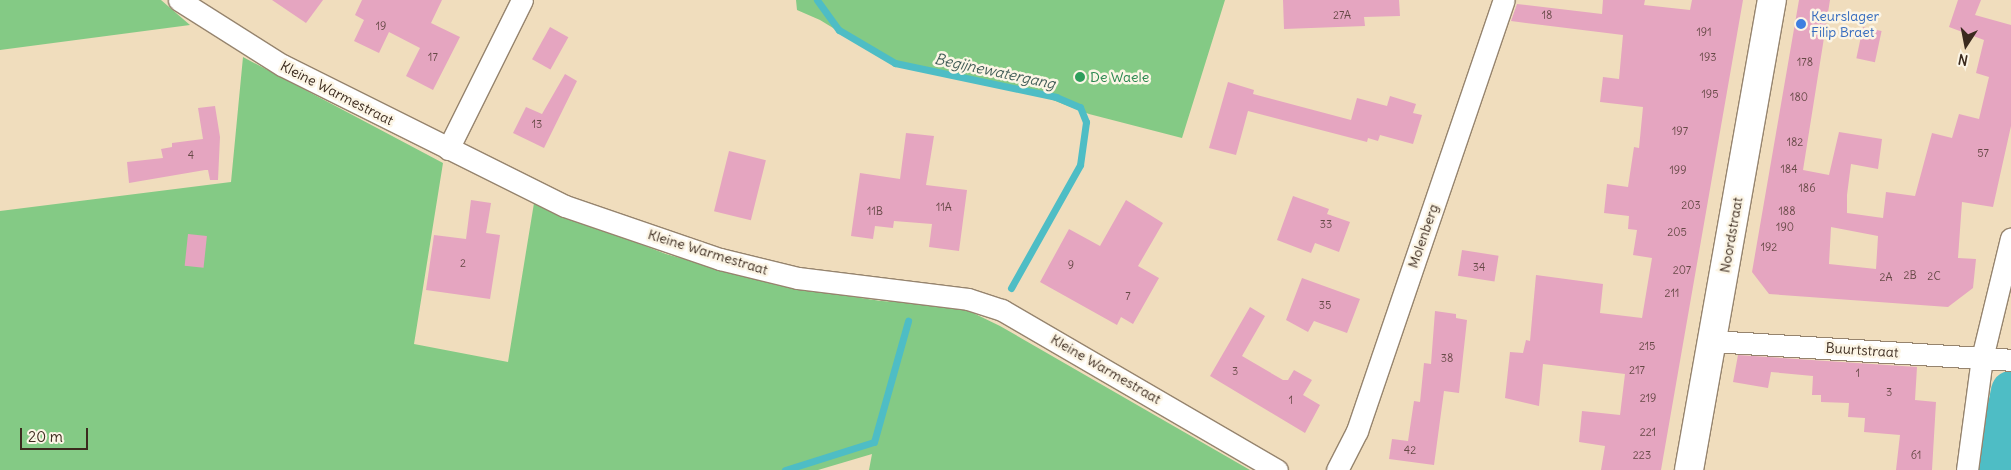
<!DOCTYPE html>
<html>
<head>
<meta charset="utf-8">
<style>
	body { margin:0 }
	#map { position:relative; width:2011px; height:470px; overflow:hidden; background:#f0ddbd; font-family:Delius,sans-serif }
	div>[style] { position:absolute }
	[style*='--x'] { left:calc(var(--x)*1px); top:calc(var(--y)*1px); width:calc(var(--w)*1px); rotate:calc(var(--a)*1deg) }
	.green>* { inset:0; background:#84ca85 }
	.stream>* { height:7px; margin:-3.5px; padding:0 3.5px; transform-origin:3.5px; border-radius:3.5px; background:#4ebdc5 }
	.river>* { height:41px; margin:-20.5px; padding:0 20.5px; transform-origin:20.5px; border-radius:20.5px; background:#4ebdc5 }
	.building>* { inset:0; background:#e5a5c0; transform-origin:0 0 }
	.roads { filter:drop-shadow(1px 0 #96846e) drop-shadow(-1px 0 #96846e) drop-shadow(0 1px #96846e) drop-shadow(0 -1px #96846e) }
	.street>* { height:21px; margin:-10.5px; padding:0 10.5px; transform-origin:10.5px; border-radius:10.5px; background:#fff }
	.secondary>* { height:28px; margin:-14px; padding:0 14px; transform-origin:14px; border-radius:14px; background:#fff }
	.dots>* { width:14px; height:14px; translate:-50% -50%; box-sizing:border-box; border:2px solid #fcf5e5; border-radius:50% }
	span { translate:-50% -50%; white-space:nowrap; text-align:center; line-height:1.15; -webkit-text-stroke:5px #fcf5e5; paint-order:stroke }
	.number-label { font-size:11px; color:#664946 }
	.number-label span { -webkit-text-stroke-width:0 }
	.shop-label { font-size:14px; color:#366cbe }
	.left { translate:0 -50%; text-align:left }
	.leisure-label { font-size:14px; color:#27864d }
	.street-label { font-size:14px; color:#3b2a1e }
	.water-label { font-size:15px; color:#425d58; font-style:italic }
	.north { position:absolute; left:1941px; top:20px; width:50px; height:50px; -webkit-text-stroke:4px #fcf5e5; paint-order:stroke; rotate:191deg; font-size:14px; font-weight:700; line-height:20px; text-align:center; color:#3b2a1e }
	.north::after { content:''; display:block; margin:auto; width:18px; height:22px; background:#3b2a1e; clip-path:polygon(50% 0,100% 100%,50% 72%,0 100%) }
	.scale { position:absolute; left:20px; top:428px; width:68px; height:22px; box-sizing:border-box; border:2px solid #3b2a1e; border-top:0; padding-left:6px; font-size:15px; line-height:18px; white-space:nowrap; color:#3b2a1e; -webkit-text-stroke:4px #fcf5e5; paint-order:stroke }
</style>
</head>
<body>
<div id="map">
	<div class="green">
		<div style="clip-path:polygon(0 0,161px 0,190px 25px,0 50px)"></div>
		<div style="clip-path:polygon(796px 0,1225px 0,1182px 138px,1089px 114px,1027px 90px,892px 64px,820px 20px,797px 10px)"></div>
		<div style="clip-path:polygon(243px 57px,443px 163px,414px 344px,508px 362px,534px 203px,666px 254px,776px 285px,881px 301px,936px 304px,967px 310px,1000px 326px,1250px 470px,869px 470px,872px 454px,818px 470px,0 470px,0 211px,231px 182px)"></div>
	</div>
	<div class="stream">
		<div style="--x:817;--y:0;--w:37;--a:54"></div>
		<div style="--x:839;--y:30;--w:65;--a:30.5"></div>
		<div style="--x:895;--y:63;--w:165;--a:11.9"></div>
		<div style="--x:1056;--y:97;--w:26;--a:23"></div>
		<div style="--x:1080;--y:107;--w:16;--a:68"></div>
		<div style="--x:1086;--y:122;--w:43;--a:97.9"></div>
		<div style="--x:1080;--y:165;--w:141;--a:119.3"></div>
		<div style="--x:785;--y:470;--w:93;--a:-17.5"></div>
		<div style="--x:874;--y:442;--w:126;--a:-74.3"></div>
	</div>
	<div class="river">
		<div style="--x:1995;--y:470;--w:81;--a:-78.6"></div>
	</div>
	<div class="building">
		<div style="clip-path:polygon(272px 0,323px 0,306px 23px)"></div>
		<div style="clip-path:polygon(362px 0,442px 0,431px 23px,460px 37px,433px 90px,406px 76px,420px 48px,389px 32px,379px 53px,354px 41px,364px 20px,355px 15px)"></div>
		<div style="clip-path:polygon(1283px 0,1399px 0,1400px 16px,1364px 17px,1365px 26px,1284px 29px)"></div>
		<div style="clip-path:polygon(1603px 0,1645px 0,1644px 5px,1690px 10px,1692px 0,1743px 0,1661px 470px,1601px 470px,1605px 446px,1579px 442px,1582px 411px,1620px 415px,1625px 374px,1543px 364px,1539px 406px,1505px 398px,1510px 352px,1523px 353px,1526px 340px,1530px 341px,1536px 275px,1603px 284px,1600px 313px,1642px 318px,1652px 258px,1633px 255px,1637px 230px,1628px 229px,1629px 216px,1604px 213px,1607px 184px,1628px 187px,1634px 147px,1639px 148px,1643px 107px,1600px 102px,1603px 77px,1619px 79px,1623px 35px,1511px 21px,1517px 4px,1602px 14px)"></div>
		<div style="clip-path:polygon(evenodd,1799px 0,1830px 0,1803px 170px,1829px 175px,1839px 132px,1882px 139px,1878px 169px,1851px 164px,1847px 195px,1847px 213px,1883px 218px,1886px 192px,1915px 196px,1932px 133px,1952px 138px,1959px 114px,1979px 119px,1989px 77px,1976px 73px,1984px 40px,1949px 27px,1958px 0,1981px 0,1975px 15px,2011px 25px,2011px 126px,1993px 207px,1962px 202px,1958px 258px,1976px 259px,1973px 288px,1948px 307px,1769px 294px,1752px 272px,1799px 0,1831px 227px,1878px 236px,1876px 269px,1829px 264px,1831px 227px)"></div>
		<div style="left:550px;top:27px;width:21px;height:37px;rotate:29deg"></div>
		<div style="left:1863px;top:27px;width:19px;height:32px;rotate:12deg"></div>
		<div style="clip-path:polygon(565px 74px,577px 81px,544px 148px,513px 133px,526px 107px,542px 114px)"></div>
		<div style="clip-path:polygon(1228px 82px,1254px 90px,1253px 94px,1351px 120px,1357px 98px,1387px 106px,1390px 96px,1416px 104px,1413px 113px,1422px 115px,1413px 144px,1380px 135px,1378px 141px,1368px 138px,1367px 142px,1248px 111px,1236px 155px,1209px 148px)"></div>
		<div style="clip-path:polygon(215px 106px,220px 137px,218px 180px,210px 180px,208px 170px,205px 170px,129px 183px,127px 162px,163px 158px,161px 149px,172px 147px,172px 143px,203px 139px,198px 108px)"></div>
		<div style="clip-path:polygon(906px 133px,934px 136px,926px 185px,967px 190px,959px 251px,929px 247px,932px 224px,894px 221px,893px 228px,875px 226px,873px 239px,851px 236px,860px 173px,900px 179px)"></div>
		<div style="left:729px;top:151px;width:38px;height:62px;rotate:14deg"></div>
		<div style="clip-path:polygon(1293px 196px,1329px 209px,1327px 214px,1350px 222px,1339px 252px,1315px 243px,1311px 253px,1277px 240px)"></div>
		<div style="clip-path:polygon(471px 200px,491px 203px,486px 233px,500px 235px,490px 299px,426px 290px,434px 235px,466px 239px)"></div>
		<div style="clip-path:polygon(1126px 200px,1163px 223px,1138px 266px,1159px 278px,1133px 324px,1121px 317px,1117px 325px,1040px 282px,1069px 229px,1100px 246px)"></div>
		<div style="left:188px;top:234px;width:19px;height:32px;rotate:6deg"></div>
		<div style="left:1462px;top:250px;width:37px;height:26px;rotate:9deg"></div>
		<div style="clip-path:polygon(1302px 278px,1360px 299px,1347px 333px,1314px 321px,1308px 332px,1286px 320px)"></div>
		<div style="clip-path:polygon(1250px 307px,1265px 316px,1242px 356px,1283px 380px,1288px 380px,1294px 370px,1312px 380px,1303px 395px,1320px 405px,1305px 433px,1210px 376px)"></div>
		<div style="clip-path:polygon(1435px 311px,1456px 314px,1456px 318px,1467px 320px,1459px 393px,1444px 391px,1434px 465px,1389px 459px,1392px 439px,1408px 441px,1414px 401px,1420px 402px,1424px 363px,1431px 364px)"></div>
		<div style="clip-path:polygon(1738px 355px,1917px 367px,1915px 400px,1936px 402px,1932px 470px,1896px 470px,1900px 435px,1864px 432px,1865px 418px,1848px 417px,1849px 403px,1821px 402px,1821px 395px,1812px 395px,1813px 376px,1771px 372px,1768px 388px,1733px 382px)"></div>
	</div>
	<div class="roads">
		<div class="street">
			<div style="--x:179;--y:0;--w:122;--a:32.3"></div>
			<div style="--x:282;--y:65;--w:316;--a:26.5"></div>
			<div style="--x:565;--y:206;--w:164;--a:18.9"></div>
			<div style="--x:720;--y:259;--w:80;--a:13.7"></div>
			<div style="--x:798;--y:278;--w:171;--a:7"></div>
			<div style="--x:968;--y:299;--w:36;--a:18"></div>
			<div style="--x:1002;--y:310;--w:318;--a:30.2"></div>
			<div style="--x:448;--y:149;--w:166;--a:-63.6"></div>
			<div style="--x:1712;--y:341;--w:300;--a:3.6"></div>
			<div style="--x:1337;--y:470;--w:44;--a:-62.9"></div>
			<div style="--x:1357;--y:431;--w:455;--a:-71.2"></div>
			<div style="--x:1967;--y:470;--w:113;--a:-82.4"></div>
			<div style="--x:1982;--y:358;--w:123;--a:-76.4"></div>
		</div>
		<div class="secondary">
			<div style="--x:1689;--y:470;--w:477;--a:-80"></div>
		</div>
	</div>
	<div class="dots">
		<div style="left:1801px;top:24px;background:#3f7fe0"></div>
		<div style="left:1080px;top:77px;background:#2e9e5b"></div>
	</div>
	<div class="number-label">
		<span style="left:1342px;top:15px">27A</span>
		<span style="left:1547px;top:15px">18</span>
		<span style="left:381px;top:26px">19</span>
		<span style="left:1704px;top:32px">191</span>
		<span style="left:433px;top:57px">17</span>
		<span style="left:1708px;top:57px">193</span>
		<span style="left:1805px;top:62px">178</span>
		<span style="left:1710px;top:94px">195</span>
		<span style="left:1799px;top:97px">180</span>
		<span style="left:537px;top:124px">13</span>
		<span style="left:1680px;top:131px">197</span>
		<span style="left:1795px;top:142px">182</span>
		<span style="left:1983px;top:153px">57</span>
		<span style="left:191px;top:155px">4</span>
		<span style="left:1789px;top:169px">184</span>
		<span style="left:1678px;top:170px">199</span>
		<span style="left:1807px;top:188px">186</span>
		<span style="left:1691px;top:205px">203</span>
		<span style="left:944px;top:207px">11A</span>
		<span style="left:875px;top:211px">11B</span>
		<span style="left:1787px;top:211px">188</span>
		<span style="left:1326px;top:224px">33</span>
		<span style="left:1785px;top:227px">190</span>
		<span style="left:1677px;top:232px">205</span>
		<span style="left:1769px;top:247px">192</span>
		<span style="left:463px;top:263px">2</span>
		<span style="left:1071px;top:265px">9</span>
		<span style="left:1479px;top:267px">34</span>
		<span style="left:1682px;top:270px">207</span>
		<span style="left:1910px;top:275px">2B</span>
		<span style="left:1934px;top:276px">2C</span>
		<span style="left:1886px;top:277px">2A</span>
		<span style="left:1672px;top:293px">211</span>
		<span style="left:1128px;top:296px">7</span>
		<span style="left:1325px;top:305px">35</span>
		<span style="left:1647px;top:346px">215</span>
		<span style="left:1447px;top:358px">38</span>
		<span style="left:1637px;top:370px">217</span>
		<span style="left:1235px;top:371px">3</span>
		<span style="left:1858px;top:373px">1</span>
		<span style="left:1889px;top:392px">3</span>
		<span style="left:1648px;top:398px">219</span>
		<span style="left:1291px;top:400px">1</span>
		<span style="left:1648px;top:432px">221</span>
		<span style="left:1410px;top:450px">42</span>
		<span style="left:1642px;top:455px">223</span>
		<span style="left:1916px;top:455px">61</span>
	</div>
	<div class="shop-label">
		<span class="left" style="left:1811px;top:24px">Keurslager<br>Filip Braet</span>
	</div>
	<div class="leisure-label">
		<span class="left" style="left:1090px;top:77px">De Waele</span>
	</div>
	<div class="street-label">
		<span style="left:337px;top:93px;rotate:27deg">Kleine Warmestraat</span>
		<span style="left:1731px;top:235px;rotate:-80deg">Noordstraat</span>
		<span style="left:1423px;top:236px;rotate:-71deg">Molenberg</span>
		<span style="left:708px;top:252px;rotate:17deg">Kleine Warmestraat</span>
		<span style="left:1862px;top:350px;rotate:4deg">Buurtstraat</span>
		<span style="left:1106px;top:369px;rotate:30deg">Kleine Warmestraat</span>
	</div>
	<div class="water-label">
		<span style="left:995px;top:71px;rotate:12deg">Begijnewatergang</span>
	</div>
	<div class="north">N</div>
	<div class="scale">20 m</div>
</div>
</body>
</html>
